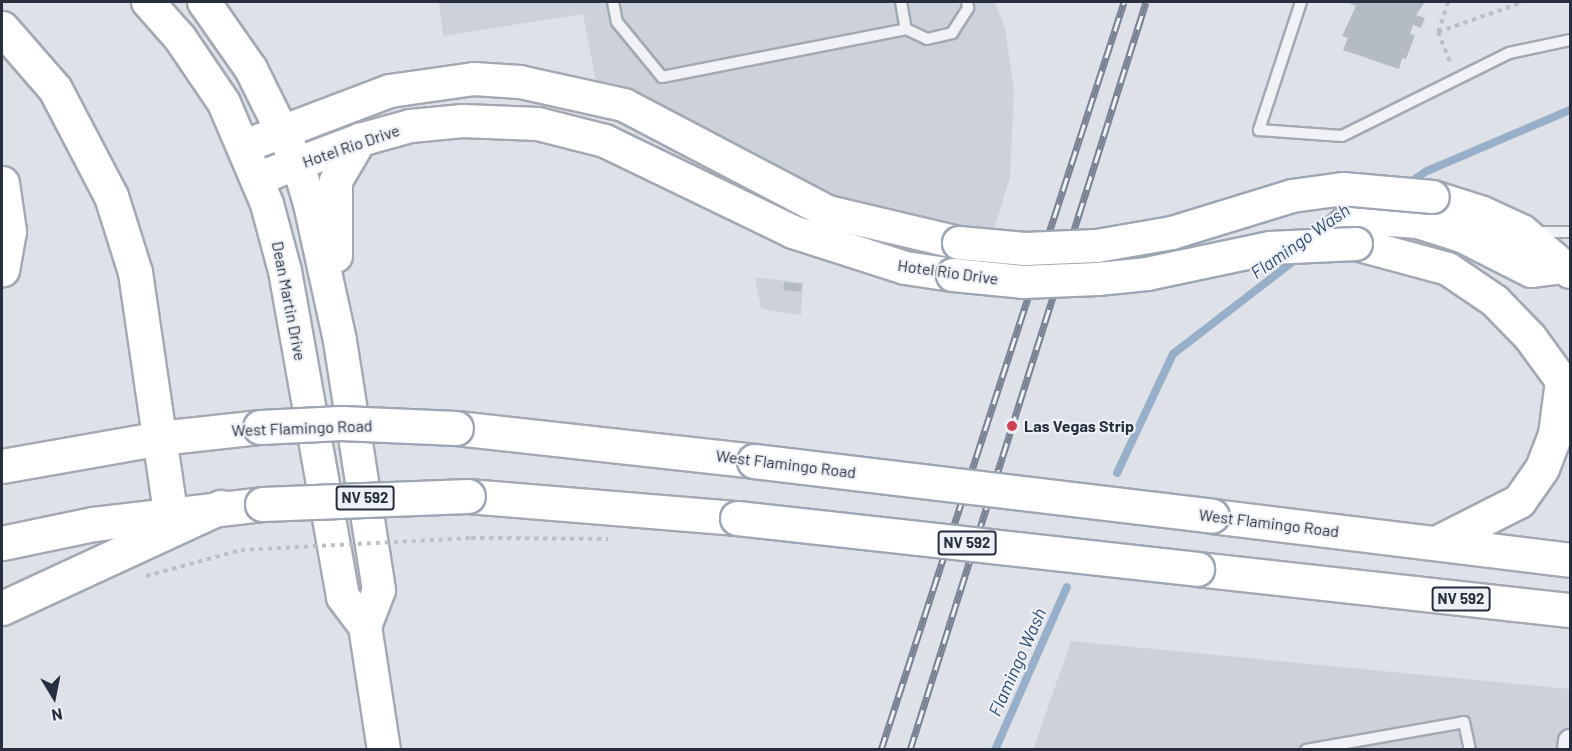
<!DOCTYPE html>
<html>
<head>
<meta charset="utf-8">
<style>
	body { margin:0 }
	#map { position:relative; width:1572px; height:751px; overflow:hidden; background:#dee2e8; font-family:Barlow,sans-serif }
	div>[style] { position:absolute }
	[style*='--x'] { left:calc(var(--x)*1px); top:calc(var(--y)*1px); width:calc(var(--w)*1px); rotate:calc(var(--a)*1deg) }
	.built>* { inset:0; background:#ccd1da }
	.stream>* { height:8px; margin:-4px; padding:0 4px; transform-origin:4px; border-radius:4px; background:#98afc9 }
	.building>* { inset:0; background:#b5bbc5; transform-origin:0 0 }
	.path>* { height:4px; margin-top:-2px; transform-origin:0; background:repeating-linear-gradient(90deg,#bcbfc6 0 4.5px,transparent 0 9px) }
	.roads { filter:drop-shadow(2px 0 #a3a9b2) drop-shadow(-2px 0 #a3a9b2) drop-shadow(0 2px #a3a9b2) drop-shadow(0 -2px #a3a9b2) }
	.lane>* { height:10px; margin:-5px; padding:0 5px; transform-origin:5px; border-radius:5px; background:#f1f2f6 }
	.street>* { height:22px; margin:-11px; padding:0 11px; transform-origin:11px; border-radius:11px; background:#f1f2f6 }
	.secondary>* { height:32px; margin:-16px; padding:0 16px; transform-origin:16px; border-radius:16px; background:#fff }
	.primary>* { height:33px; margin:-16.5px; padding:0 16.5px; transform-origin:16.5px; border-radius:16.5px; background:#fff }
	.highway>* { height:33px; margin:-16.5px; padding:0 16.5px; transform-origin:16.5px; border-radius:16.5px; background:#fff }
	.rail>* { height:7px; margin-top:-3.5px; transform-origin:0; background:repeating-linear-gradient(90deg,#edf1f5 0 14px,#778192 0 28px); box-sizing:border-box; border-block:2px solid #778192 }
	.path-bridge>* { height:4px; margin-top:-2px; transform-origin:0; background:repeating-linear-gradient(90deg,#bcbfc6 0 4.5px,transparent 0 9px) }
	.bridges { filter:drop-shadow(2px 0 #9da6b4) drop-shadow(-2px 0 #9da6b4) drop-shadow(0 2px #9da6b4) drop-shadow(0 -2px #9da6b4) }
	.secondary-bridge>* { height:32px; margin:-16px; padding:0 16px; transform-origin:16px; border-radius:16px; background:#fff }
	.primary-bridge>* { height:33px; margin:-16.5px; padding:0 16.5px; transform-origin:16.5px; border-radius:16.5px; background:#fff }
	.dots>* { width:16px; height:16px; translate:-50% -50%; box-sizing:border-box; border:3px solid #edf1f5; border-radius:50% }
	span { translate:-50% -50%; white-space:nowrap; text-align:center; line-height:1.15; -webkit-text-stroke:4.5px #edf1f5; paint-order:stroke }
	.shield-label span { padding:2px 4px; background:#edf1f5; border:2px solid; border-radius:4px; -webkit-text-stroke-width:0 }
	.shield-label { font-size:15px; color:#272f3f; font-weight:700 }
	.street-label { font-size:16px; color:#272f3f }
	.poi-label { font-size:16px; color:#272f3f; font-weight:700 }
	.left { translate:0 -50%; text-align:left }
	.water-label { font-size:18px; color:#304d73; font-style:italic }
	.frame { position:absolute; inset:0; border:3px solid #272f3f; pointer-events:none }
	.north { position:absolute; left:24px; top:667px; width:60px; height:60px; -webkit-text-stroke:4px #edf1f5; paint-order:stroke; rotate:170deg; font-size:16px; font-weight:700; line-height:24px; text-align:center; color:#272f3f }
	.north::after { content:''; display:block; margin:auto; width:21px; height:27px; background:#272f3f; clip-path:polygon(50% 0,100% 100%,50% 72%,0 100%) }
</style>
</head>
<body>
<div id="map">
	<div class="built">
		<div style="clip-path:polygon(439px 2px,995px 2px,1005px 28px,1014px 90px,1010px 177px,989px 246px,878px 225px,599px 98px,583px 14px,443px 36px)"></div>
		<div style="clip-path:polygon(755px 277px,803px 283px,801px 315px,761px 309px)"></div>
		<div style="clip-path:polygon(1071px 641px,1570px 689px,1570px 749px,1033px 750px)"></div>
	</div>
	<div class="stream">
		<div style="--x:1406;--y:185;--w:25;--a:-34"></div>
		<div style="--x:1427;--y:171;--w:155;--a:-23.1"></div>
		<div style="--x:1117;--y:473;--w:132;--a:-64.8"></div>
		<div style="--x:1173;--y:354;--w:159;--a:-37.6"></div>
		<div style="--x:995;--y:750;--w:178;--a:-66.2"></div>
	</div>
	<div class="building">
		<div style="clip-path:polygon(1346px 2px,1425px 2px,1416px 15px,1425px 18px,1421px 28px,1413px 25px,1410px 34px,1415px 35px,1406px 59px,1402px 58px,1399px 69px,1343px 50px,1348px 38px,1342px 36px,1356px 6px)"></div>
		<div style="left:784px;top:282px;width:18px;height:8px;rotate:6deg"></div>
	</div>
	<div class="path">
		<div style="--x:1448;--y:2;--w:32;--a:108"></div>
		<div style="--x:1438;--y:32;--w:35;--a:68"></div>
		<div style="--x:1438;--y:32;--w:90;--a:-19.4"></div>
		<div style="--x:471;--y:538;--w:137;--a:0.4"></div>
		<div style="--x:146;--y:576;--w:98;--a:-15.3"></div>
	</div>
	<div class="roads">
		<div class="lane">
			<div style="--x:613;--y:2;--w:20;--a:79"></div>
			<div style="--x:617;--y:22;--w:71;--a:50.7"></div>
			<div style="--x:662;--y:77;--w:249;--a:-11.1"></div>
			<div style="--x:901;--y:2;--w:27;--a:80"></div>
			<div style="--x:906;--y:29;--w:23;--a:25"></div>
			<div style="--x:927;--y:39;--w:26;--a:-13"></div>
			<div style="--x:952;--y:33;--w:30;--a:-57"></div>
			<div style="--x:968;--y:8;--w:6;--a:-99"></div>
			<div style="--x:1301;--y:2;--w:135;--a:108.2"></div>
			<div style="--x:1259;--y:130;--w:83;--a:4.1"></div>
			<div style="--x:1342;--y:136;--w:186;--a:-26.4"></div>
			<div style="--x:1509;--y:53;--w:62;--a:-12"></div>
			<div style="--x:1535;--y:232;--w:35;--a:0"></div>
			<div style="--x:1306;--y:750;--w:160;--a:-10"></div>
			<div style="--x:1464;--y:722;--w:29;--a:78"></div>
		</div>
		<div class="street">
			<div style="--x:1569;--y:750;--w:9;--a:-84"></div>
		</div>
		<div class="secondary">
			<div style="--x:148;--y:2;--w:48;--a:48.4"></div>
			<div style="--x:180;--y:38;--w:78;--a:55.9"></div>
			<div style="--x:224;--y:103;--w:110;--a:66.9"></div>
			<div style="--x:267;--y:204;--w:69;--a:75"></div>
			<div style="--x:285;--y:271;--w:331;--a:79.9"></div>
			<div style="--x:343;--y:597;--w:36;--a:53"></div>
			<div style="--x:365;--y:626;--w:125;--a:81.3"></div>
			<div style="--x:204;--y:2;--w:82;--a:55"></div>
			<div style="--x:251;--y:69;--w:106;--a:63.7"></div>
			<div style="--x:298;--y:164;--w:42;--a:73.3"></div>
			<div style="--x:310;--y:204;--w:140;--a:77.6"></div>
			<div style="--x:340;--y:341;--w:252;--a:81.1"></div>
			<div style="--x:379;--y:590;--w:39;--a:111"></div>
			<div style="--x:245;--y:146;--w:155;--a:-20.8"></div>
			<div style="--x:390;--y:91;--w:85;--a:-8.1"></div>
			<div style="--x:474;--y:79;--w:46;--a:3.7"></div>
			<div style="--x:520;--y:82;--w:107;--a:12.5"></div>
			<div style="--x:624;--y:105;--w:230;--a:27.7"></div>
			<div style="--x:828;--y:212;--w:135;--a:13.3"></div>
			<div style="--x:259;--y:178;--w:108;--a:-20.6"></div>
			<div style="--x:360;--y:140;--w:53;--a:-15.4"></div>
			<div style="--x:411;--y:126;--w:52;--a:-5.5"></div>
			<div style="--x:463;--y:121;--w:75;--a:2.3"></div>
			<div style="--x:538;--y:124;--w:69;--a:14.2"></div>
			<div style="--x:605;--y:141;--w:209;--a:25.8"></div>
			<div style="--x:793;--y:232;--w:118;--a:17.8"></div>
			<div style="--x:905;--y:268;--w:49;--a:8.3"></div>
			<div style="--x:1433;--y:197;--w:52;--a:17.7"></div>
			<div style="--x:1483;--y:213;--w:43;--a:24.8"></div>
			<div style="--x:1522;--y:231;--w:63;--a:40.5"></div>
			<div style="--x:1324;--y:243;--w:27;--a:-42"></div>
			<div style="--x:1344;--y:225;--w:34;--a:-10"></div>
			<div style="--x:1377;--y:219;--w:41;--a:4.2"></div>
			<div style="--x:1418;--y:222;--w:46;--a:17.7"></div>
			<div style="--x:1462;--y:236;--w:77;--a:26.9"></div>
			<div style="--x:1531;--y:271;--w:35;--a:-7"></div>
			<div style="--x:1356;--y:244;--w:95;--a:15.2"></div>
			<div style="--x:1448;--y:269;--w:57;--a:34.2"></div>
			<div style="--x:1495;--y:301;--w:50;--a:45.8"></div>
			<div style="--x:1530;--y:337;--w:54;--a:54"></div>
			<div style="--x:1562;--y:381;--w:22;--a:69"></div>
			<div style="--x:336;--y:256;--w:75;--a:-90"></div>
			<div style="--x:336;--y:181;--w:48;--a:-59.7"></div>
		</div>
		<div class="primary">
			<div style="--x:456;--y:428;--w:300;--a:6.3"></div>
			<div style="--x:2;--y:466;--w:160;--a:-10"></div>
			<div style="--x:160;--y:438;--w:101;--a:-6.3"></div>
			<div style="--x:468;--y:496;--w:270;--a:4.7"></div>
			<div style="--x:1212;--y:516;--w:361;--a:7"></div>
			<div style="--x:2;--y:543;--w:93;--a:-11.8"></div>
			<div style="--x:93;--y:524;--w:170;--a:-6.7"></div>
			<div style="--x:1436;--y:543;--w:93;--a:-26.8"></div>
			<div style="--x:1519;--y:501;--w:40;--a:-55.1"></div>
			<div style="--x:1542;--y:468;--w:36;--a:-69"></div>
			<div style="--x:1555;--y:434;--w:53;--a:-82.5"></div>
			<div style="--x:1197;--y:569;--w:375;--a:6.3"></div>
		</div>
		<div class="highway">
			<div style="--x:2;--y:28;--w:81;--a:49"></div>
			<div style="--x:55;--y:89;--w:121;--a:62.4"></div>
			<div style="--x:111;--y:196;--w:80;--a:72.5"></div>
			<div style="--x:135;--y:272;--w:244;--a:81.7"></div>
			<div style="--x:2;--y:183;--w:49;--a:81.7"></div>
			<div style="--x:9;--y:231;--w:39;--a:100"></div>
			<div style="--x:2;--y:608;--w:241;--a:-24.8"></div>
		</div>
	</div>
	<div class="rail">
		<div style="--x:881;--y:750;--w:786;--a:-72"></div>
		<div style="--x:910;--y:750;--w:784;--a:-72.49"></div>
	</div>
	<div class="path-bridge">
		<div style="--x:241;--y:550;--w:230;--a:-3"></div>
	</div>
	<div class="bridges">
		<div class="secondary-bridge">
			<div style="--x:959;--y:243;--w:66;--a:5.2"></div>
			<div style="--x:1025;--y:249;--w:72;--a:-2.4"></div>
			<div style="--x:1097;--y:246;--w:76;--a:-9.8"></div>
			<div style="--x:1172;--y:233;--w:126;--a:-17.1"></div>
			<div style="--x:1292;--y:196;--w:51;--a:-7.8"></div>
			<div style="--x:1343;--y:189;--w:90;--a:5.1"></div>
			<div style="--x:953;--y:275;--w:70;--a:5.7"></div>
			<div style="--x:1023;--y:282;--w:75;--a:-2.3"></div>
			<div style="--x:1098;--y:279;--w:49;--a:-5.8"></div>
			<div style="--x:1147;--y:274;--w:126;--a:-11.9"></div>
			<div style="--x:1270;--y:248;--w:86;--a:-2.7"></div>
		</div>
		<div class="primary-bridge">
			<div style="--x:260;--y:427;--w:81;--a:-2.8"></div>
			<div style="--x:341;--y:423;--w:115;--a:2.5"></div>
			<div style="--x:754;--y:461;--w:461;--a:6.8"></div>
			<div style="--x:262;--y:504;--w:206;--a:-2.2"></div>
			<div style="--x:737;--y:518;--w:463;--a:6.3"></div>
		</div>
	</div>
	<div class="dots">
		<div style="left:1012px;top:426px;background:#d03f53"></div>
	</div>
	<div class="shield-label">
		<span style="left:365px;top:498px">NV 592</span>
		<span style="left:967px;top:543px">NV 592</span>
		<span style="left:1461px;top:599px">NV 592</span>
	</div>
	<div class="street-label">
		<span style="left:351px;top:146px;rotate:-19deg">Hotel Rio Drive</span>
		<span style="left:948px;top:272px;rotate:8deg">Hotel Rio Drive</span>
		<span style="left:289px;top:301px;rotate:79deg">Dean Martin Drive</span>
		<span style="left:302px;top:428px;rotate:-2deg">West Flamingo Road</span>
		<span style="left:786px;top:464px;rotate:7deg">West Flamingo Road</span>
		<span style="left:1269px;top:523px;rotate:7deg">West Flamingo Road</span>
	</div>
	<div class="poi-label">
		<span class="left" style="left:1024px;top:426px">Las Vegas Strip</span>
	</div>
	<div class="water-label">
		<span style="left:1300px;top:241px;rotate:-35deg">Flamingo Wash</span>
		<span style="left:1017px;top:662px;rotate:-66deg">Flamingo Wash</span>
	</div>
	<div class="frame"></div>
	<div class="north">N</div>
</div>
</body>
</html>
